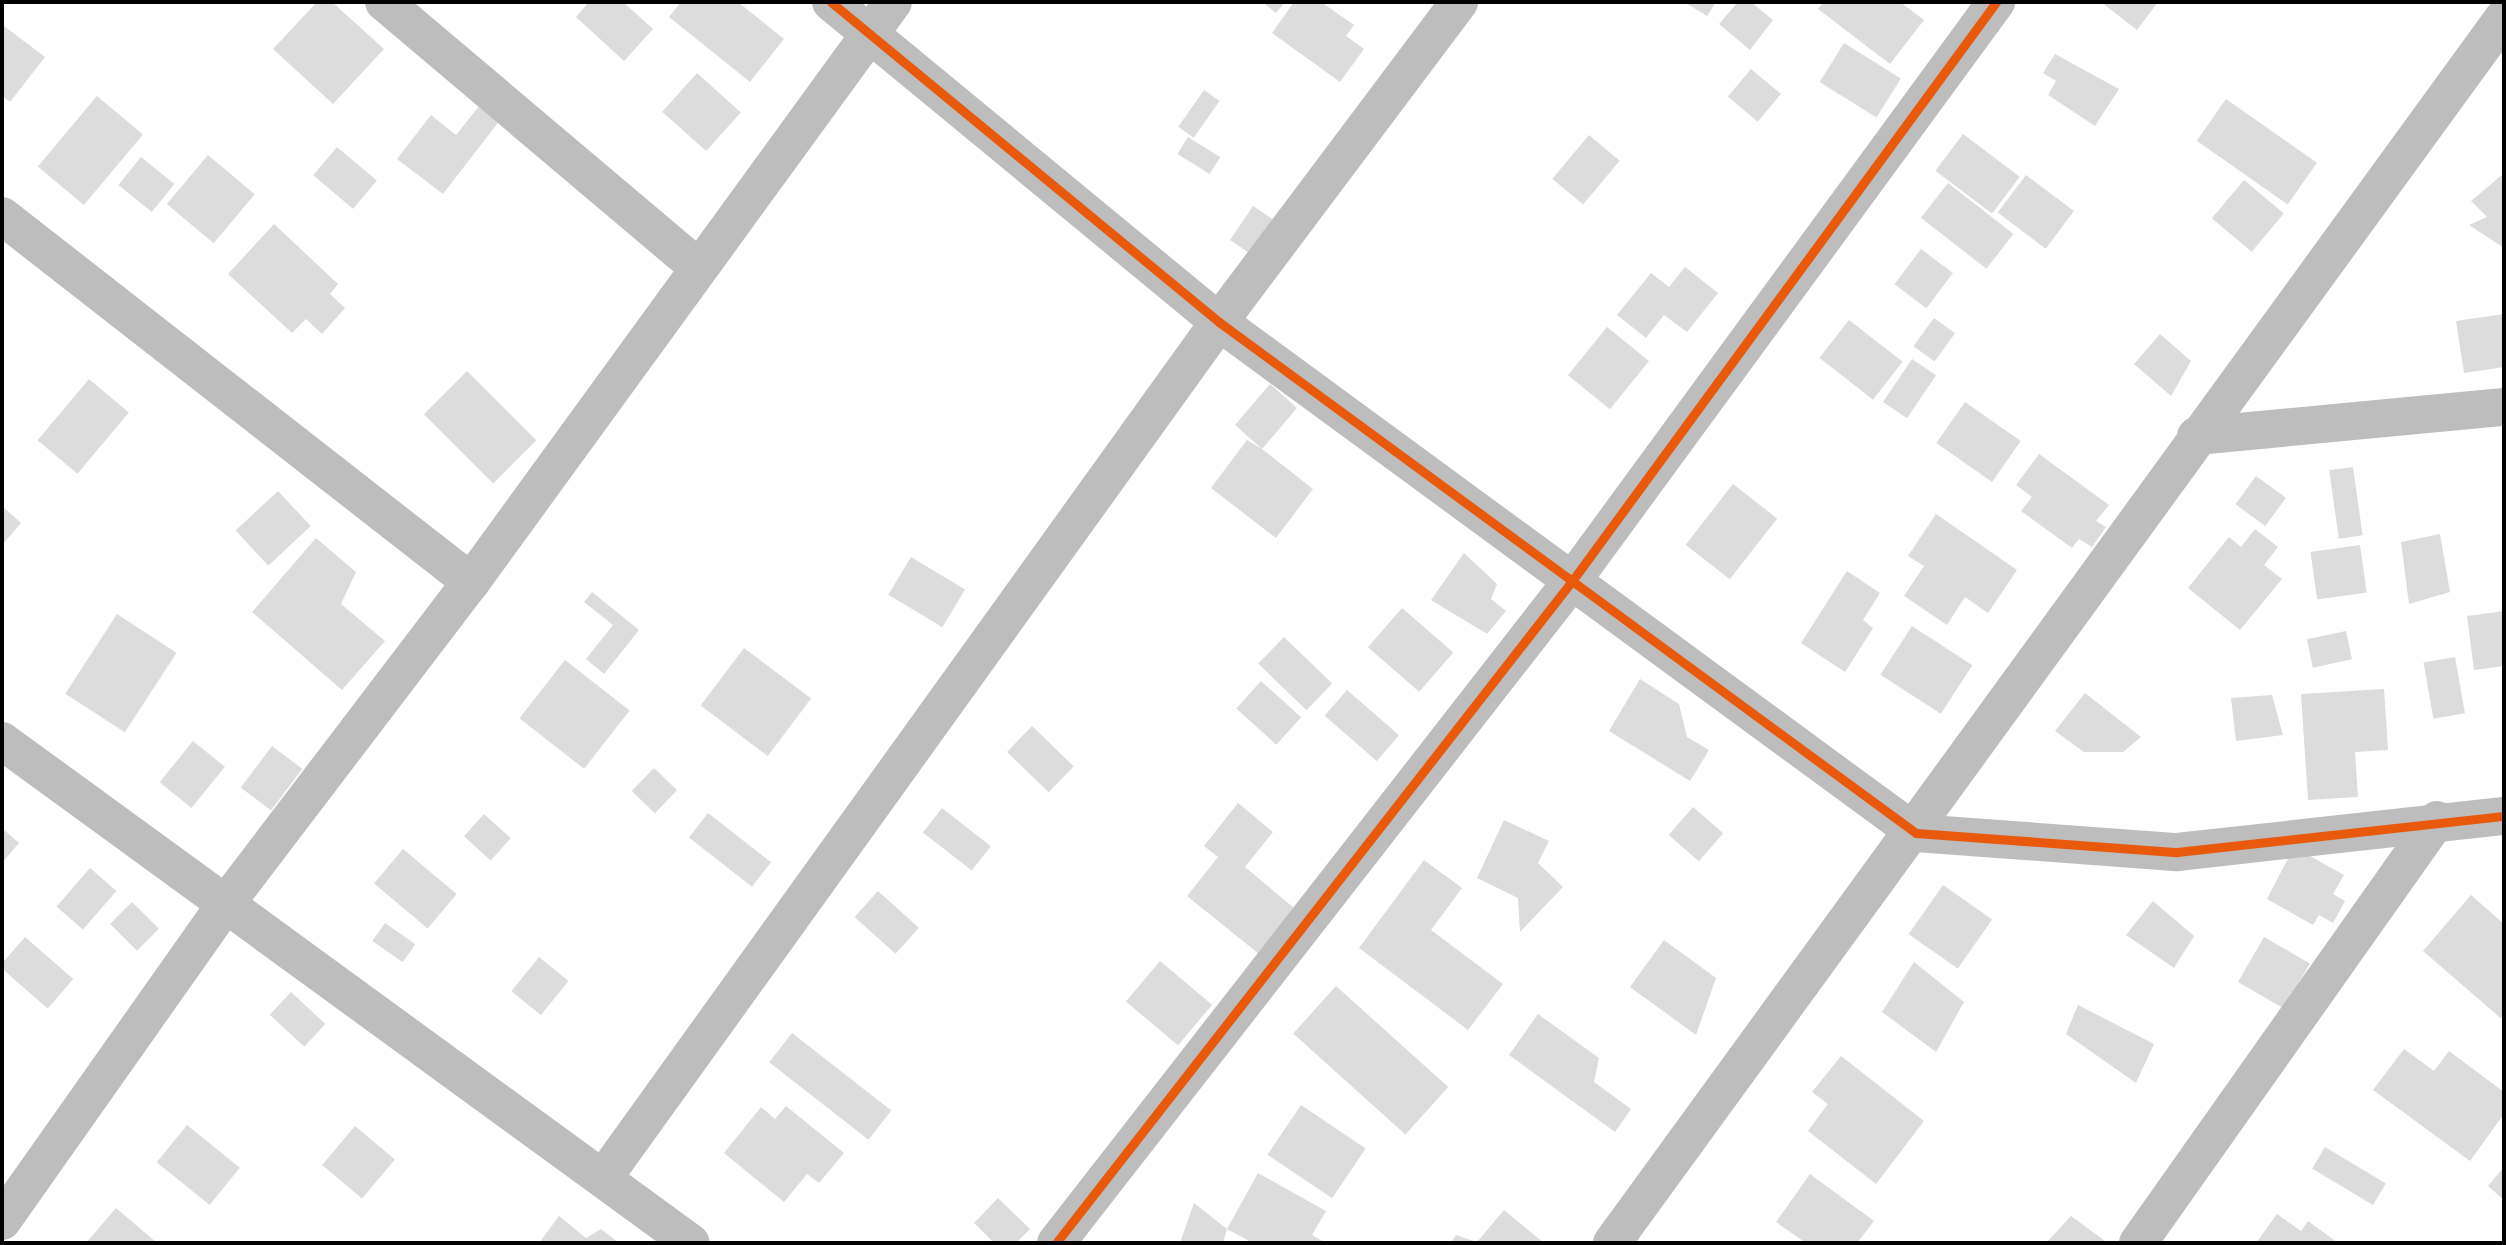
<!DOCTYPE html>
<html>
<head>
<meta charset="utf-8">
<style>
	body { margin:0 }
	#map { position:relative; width:2506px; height:1245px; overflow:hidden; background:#fff; font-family:"Work Sans",sans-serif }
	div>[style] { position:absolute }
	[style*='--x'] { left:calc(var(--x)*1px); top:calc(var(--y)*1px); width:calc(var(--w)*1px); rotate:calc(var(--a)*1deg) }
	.building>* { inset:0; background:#dcdcdc; transform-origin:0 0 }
	.minor>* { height:38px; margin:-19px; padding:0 19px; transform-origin:19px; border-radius:19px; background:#bdbdbd }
	.cycleway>* { height:9px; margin:-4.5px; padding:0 4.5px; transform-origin:4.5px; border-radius:4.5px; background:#e8590c }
	span { translate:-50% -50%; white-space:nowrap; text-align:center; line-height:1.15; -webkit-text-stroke:6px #fff; paint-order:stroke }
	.frame { position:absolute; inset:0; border:4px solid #000; pointer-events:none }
</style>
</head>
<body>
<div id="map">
	<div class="building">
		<div style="clip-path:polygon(317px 2px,332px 2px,384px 49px,333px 104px,273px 49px)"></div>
		<div style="clip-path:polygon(589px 2px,623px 2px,653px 29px,624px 61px,576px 17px)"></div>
		<div style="clip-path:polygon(681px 2px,738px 2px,784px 39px,750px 82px,669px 17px)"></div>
		<div style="clip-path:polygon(1262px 2px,1285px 2px,1276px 13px)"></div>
		<div style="clip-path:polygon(1294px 2px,1321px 2px,1354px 25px,1346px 36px,1364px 49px,1340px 82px,1272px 33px)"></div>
		<div style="clip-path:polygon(1684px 2px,1716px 2px,1707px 16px)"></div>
		<div style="clip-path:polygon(1738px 2px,1751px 2px,1773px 20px,1750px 50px,1719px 24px)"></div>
		<div style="clip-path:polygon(1824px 2px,1900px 2px,1924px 20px,1890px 64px,1818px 9px)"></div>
		<div style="clip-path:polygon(2101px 2px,2158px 2px,2137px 30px)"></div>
		<div style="clip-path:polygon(4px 26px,45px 57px,10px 102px,2px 96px)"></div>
		<div style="left:1844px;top:43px;width:67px;height:46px;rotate:32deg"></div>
		<div style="clip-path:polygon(2055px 54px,2119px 89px,2095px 126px,2048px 95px,2056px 81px,2043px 73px)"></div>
		<div style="left:1751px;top:69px;width:39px;height:36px;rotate:40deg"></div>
		<div style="left:697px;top:73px;width:59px;height:52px;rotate:42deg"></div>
		<div style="left:1204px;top:90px;width:19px;height:45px;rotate:35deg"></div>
		<div style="left:97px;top:96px;width:60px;height:92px;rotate:40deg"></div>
		<div style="left:2226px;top:99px;width:111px;height:51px;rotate:35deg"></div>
		<div style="clip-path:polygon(484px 100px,504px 115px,443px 194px,397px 159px,431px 115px,456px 135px)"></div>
		<div style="left:1963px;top:134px;width:71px;height:46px;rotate:37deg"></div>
		<div style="left:1589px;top:135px;width:40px;height:57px;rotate:40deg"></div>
		<div style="left:1188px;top:137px;width:38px;height:20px;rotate:32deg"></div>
		<div style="left:337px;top:147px;width:52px;height:37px;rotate:40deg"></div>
		<div style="left:208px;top:155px;width:61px;height:64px;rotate:40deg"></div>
		<div style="left:141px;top:157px;width:43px;height:36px;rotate:39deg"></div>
		<div style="clip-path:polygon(2503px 174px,2504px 175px,2504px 248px,2469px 225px,2487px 217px,2471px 201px)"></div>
		<div style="left:2026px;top:175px;width:60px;height:47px;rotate:37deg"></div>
		<div style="left:2244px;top:180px;width:52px;height:50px;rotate:40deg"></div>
		<div style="left:1948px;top:183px;width:83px;height:44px;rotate:38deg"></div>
		<div style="left:1253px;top:206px;width:30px;height:41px;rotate:34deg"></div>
		<div style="clip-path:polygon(274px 224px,338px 284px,330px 294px,345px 308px,322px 334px,306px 319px,292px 333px,228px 274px)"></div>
		<div style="left:1921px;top:249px;width:40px;height:44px;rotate:37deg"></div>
		<div style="clip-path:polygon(1685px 267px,1718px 293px,1687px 332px,1664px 315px,1646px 338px,1617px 315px,1651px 273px,1669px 287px)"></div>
		<div style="clip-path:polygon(2504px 314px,2504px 367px,2464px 373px,2456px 321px)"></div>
		<div style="left:1934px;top:318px;width:26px;height:35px;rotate:36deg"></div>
		<div style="left:1849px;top:320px;width:68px;height:48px;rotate:38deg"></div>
		<div style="left:1607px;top:327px;width:54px;height:62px;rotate:39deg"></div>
		<div style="clip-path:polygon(2160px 334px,2191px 361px,2171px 396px,2134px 364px)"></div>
		<div style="left:1912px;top:359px;width:29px;height:52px;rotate:34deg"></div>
		<div style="left:467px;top:371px;width:98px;height:61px;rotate:45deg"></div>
		<div style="left:89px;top:379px;width:52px;height:80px;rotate:40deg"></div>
		<div style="clip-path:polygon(1270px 384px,1297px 408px,1262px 449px,1313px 489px,1276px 538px,1211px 488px,1247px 440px,1262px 449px,1235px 425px)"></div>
		<div style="left:1965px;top:402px;width:68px;height:50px;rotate:35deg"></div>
		<div style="clip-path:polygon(2039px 454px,2109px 505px,2096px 521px,2106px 527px,2092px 547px,2079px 539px,2072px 548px,2021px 511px,2032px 497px,2016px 485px)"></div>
		<div style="left:2353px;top:467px;width:69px;height:24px;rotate:82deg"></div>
		<div style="left:2256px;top:476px;width:37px;height:35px;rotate:36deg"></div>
		<div style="left:1733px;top:484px;width:56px;height:77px;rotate:38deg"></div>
		<div style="left:278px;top:491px;width:48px;height:58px;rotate:47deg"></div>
		<div style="clip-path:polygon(2px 506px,21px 523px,2px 545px)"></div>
		<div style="clip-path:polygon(1936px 514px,2017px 570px,1988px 613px,1965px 597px,1947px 625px,1904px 596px,1924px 566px,1908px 556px)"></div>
		<div style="clip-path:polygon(2255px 529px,2278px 547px,2264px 565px,2282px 579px,2240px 630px,2188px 588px,2229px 537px,2241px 547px)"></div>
		<div style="clip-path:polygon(2440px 534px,2450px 592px,2409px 604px,2401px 542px)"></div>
		<div style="clip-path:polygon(316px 538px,356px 572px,341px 604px,385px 641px,342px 690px,252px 612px)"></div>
		<div style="left:2360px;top:545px;width:48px;height:50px;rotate:82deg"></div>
		<div style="clip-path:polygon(1464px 553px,1497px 584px,1491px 599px,1506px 611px,1487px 634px,1431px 600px)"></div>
		<div style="left:911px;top:557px;width:63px;height:44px;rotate:31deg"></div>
		<div style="clip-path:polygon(1847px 571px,1880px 593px,1863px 620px,1873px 628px,1845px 672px,1801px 643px)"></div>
		<div style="clip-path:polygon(592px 592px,639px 630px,604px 674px,586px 659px,613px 625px,584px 602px)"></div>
		<div style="left:1402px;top:608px;width:68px;height:52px;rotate:41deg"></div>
		<div style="clip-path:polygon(2504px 611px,2504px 666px,2474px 670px,2467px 616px)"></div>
		<div style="left:117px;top:614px;width:71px;height:95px;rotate:33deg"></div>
		<div style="left:1912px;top:626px;width:72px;height:58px;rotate:33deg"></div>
		<div style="left:2346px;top:631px;width:29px;height:40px;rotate:78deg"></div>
		<div style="left:1284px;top:637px;width:67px;height:37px;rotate:44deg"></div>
		<div style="left:744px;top:648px;width:84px;height:72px;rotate:37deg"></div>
		<div style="left:2455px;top:657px;width:57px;height:32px;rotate:80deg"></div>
		<div style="left:565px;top:660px;width:82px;height:74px;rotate:38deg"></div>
		<div style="clip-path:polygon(1640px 679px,1679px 704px,1687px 737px,1709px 750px,1690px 781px,1609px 731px)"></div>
		<div style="left:1261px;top:681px;width:54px;height:37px;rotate:42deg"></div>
		<div style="clip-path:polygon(2384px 689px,2388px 750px,2355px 752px,2358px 797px,2308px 800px,2301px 694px)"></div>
		<div style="left:1347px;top:690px;width:69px;height:34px;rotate:41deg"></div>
		<div style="clip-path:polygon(2085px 693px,2141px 737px,2123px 752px,2084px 752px,2055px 731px)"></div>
		<div style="clip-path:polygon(2272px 695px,2283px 735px,2236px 741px,2231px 698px)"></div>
		<div style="left:1032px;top:726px;width:58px;height:36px;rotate:44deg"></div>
		<div style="left:193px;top:741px;width:41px;height:53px;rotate:39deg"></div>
		<div style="left:272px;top:746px;width:38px;height:52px;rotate:37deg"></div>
		<div style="left:654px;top:768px;width:32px;height:32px;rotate:44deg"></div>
		<div style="clip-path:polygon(1238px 803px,1273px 832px,1245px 867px,1300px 913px,1264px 958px,1187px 896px,1218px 857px,1204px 846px)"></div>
		<div style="left:1693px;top:807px;width:40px;height:37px;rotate:41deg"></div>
		<div style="left:942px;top:808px;width:62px;height:31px;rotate:38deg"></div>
		<div style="left:708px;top:813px;width:80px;height:31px;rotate:38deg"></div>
		<div style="left:484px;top:814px;width:36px;height:30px;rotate:42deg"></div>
		<div style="clip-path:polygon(1504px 820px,1549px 841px,1538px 863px,1563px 887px,1520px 932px,1518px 898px,1477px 878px)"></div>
		<div style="clip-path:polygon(2px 828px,19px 843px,2px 863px)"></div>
		<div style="clip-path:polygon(2294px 847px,2344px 875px,2333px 894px,2345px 901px,2333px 923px,2319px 915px,2313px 925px,2267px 899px)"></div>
		<div style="left:403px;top:849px;width:70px;height:45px;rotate:40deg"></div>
		<div style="clip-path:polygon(1424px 860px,1462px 888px,1431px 930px,1503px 984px,1468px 1030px,1359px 948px)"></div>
		<div style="left:90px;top:868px;width:35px;height:51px;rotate:41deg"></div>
		<div style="left:1943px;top:885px;width:60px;height:60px;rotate:35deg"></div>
		<div style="left:878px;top:891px;width:55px;height:35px;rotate:42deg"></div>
		<div style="clip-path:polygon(2471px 895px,2504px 924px,2504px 1021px,2423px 951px)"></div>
		<div style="clip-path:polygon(2153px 901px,2194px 936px,2174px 968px,2126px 935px)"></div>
		<div style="left:132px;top:902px;width:38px;height:31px;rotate:45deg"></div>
		<div style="left:385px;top:923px;width:37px;height:22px;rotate:35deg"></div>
		<div style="left:25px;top:937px;width:64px;height:39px;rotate:41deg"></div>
		<div style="left:2264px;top:937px;width:53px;height:52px;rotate:30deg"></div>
		<div style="clip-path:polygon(1664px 940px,1716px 978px,1696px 1035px,1630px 987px)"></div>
		<div style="left:539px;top:957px;width:38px;height:44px;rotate:39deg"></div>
		<div style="left:1160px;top:961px;width:68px;height:53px;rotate:40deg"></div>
		<div style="clip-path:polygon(1914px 962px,1964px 1002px,1936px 1052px,1882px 1012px)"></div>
		<div style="left:1336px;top:986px;width:151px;height:64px;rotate:42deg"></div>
		<div style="left:291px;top:992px;width:47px;height:31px;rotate:43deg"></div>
		<div style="clip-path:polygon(2078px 1005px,2154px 1044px,2136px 1083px,2066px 1034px)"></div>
		<div style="clip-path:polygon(1538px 1014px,1599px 1058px,1594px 1082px,1631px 1109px,1615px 1132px,1509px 1055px)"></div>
		<div style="left:792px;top:1033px;width:126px;height:37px;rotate:38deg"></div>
		<div style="clip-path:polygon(2404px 1049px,2434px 1071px,2449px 1051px,2504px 1092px,2504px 1114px,2470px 1161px,2373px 1090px)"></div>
		<div style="clip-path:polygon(1841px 1056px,1924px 1121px,1876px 1184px,1808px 1131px,1828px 1104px,1812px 1092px)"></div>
		<div style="left:1301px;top:1105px;width:78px;height:60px;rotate:34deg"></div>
		<div style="clip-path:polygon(786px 1106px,844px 1153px,819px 1183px,807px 1174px,784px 1202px,724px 1153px,761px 1107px,775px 1119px)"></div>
		<div style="left:187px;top:1125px;width:68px;height:48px;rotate:39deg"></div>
		<div style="left:355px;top:1126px;width:52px;height:51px;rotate:40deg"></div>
		<div style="left:2325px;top:1147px;width:71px;height:25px;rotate:31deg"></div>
		<div style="clip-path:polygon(2504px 1167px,2504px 1200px,2488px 1186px)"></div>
		<div style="clip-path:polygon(1258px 1173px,1326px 1211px,1312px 1235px,1326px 1243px,1253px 1243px,1227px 1229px,1223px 1243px,1180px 1243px,1194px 1203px,1227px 1229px)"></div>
		<div style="clip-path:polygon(1810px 1174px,1874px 1221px,1857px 1243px,1806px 1243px,1776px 1222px)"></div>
		<div style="clip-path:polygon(998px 1198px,1030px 1229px,1016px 1243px,994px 1243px,974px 1223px)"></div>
		<div style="clip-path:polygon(116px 1208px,157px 1243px,86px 1243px)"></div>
		<div style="clip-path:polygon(1504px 1210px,1544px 1243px,1451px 1243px,1456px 1235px,1477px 1242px)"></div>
		<div style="clip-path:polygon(2277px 1214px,2301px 1231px,2308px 1221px,2338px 1243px,2256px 1243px)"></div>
		<div style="clip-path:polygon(559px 1216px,586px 1238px,601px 1229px,619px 1243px,539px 1243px)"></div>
		<div style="clip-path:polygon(2071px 1216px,2108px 1243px,2046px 1243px)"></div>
	</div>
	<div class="minor">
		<div style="--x:384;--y:2;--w:411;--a:40.2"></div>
		<div style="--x:831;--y:2;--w:503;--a:39.51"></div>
		<div style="--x:1219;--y:322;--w:864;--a:36.25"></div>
		<div style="--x:1916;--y:833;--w:262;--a:4.2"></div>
		<div style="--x:2177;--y:852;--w:329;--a:-6.3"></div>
		<div style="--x:2;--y:216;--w:595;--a:37.97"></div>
		<div style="--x:2196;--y:436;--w:309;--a:-5.4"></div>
		<div style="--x:2;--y:741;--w:852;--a:36.08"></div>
		<div style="--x:604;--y:1177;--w:1053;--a:-54.27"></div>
		<div style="--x:1219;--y:322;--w:400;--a:-53.1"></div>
		<div style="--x:2;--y:1221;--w:385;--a:-54.8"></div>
		<div style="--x:224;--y:906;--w:407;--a:-52.7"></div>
		<div style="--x:471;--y:582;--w:717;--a:-53.96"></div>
		<div style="--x:1056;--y:1243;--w:839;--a:-52.07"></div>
		<div style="--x:1572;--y:581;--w:718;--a:-53.78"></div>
		<div style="--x:1612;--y:1243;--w:1516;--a:-53.96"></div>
		<div style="--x:2138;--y:1243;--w:518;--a:-54.75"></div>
	</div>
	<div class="cycleway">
		<div style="--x:831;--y:2;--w:503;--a:39.51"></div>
		<div style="--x:1219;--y:322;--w:864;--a:36.25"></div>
		<div style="--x:1916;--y:833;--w:262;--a:4.2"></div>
		<div style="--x:2177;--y:852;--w:329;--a:-6.3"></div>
		<div style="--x:1056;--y:1243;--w:839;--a:-52.07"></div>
		<div style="--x:1572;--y:581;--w:718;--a:-53.78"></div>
	</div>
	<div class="frame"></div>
</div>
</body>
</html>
